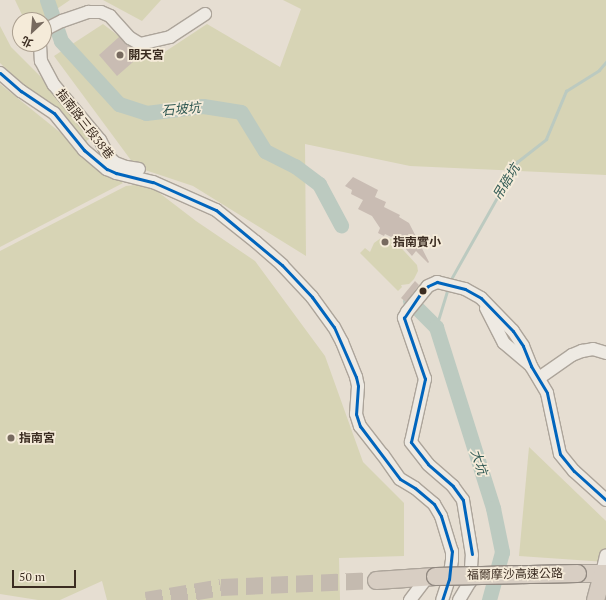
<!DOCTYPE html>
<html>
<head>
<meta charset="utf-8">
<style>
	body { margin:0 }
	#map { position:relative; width:606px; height:600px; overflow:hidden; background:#e6ded2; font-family:"PT Serif","Noto Sans TC",serif }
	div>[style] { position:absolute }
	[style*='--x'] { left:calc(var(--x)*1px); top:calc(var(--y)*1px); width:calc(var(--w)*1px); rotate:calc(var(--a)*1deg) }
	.green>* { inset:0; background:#d7d4b5 }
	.stream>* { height:2.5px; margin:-1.25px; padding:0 1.25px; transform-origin:1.25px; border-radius:1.25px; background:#bccac0 }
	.river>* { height:15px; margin:-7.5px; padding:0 7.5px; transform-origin:7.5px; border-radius:7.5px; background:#bccac0 }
	.building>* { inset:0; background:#c9bcb3 }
	.highway-tunnel>* { height:17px; margin-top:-8.5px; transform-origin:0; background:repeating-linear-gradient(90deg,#c4baaf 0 17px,transparent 0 25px) }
	.roads { filter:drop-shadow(1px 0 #aca49a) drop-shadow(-1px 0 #aca49a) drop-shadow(0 1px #aca49a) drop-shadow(0 -1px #aca49a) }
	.minor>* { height:12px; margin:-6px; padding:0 6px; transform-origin:6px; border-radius:6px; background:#eeeae3 }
	.highway>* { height:17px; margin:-8.5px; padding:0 8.5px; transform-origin:8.5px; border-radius:8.5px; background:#d8cec3 }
	.bridges { filter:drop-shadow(1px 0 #918981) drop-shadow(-1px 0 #918981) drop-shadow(0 1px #918981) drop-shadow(0 -1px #918981) }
	.highway-bridge>* { height:17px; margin:-8.5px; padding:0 8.5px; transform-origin:8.5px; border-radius:8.5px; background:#d8cec3 }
	.bus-1>* { height:3px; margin:-1.5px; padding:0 1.5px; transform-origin:1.5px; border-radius:1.5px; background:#0065bd }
	.dots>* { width:11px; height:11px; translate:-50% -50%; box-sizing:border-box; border:2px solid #f5ebd9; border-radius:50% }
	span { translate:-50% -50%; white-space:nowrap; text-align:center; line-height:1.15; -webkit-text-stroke:3.5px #f5ebd9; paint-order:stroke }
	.poi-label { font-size:12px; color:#3b2c21; font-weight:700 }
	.left { translate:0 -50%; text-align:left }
	.street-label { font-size:12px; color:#3b2c21 }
	.water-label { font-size:13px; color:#315a54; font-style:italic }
	.north { position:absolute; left:12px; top:12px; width:40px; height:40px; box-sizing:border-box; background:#f5ebd9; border:1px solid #ab9f8f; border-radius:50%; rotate:206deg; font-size:11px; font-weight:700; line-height:16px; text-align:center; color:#3b2c21 }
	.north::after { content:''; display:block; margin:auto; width:14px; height:18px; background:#776a5f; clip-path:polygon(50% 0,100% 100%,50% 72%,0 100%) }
	.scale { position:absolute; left:12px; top:570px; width:64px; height:18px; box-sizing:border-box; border:2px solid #3b2c21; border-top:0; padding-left:5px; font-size:12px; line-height:14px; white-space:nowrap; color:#3b2c21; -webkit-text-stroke:3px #f5ebd9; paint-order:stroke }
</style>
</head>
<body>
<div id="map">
	<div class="green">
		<div style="clip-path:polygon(15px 0,70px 0,45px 17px,24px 19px)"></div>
		<div style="clip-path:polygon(103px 0,161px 0,142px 21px)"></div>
		<div style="clip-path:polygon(283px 0,606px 0,606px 175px,410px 166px,305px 144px,306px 256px,193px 186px,136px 167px,54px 56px,103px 24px,151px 61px,207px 24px,280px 67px,301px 9px)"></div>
		<div style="clip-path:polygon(0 26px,11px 47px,41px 77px,92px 135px,86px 142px,0 63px)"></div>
		<div style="clip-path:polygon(0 84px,123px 183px,0 247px)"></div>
		<div style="clip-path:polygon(144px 184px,149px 185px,196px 221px,255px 261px,325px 356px,363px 462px,404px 503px,404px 556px,339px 558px,340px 600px,107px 600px,102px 581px,60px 600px,38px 600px,0 594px,0 251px,126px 186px)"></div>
		<div style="clip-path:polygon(381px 238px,393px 239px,417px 265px,418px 271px,414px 279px,409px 284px,401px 285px,402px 287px,398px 291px,360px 253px,365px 248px,370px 252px,374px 243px)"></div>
		<div style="clip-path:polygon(529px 447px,606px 521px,606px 562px,519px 556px)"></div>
	</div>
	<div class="stream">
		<div style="--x:450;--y:281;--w:137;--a:-60.6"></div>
		<div style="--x:517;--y:162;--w:37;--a:-38"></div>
		<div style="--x:546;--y:139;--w:52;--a:-67.4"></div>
		<div style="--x:566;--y:91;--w:39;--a:-32"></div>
		<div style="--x:599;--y:70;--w:11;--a:-49"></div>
		<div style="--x:436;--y:327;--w:41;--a:-72.9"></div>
	</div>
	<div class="river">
		<div style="--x:47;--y:0;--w:43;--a:71.1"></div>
		<div style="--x:61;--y:41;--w:86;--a:47.4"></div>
		<div style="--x:119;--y:104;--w:28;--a:18"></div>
		<div style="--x:146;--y:113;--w:57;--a:-7"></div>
		<div style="--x:203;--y:106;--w:38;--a:9"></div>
		<div style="--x:241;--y:112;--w:46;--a:58.4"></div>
		<div style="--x:265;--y:151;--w:34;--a:27"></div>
		<div style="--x:295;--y:166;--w:30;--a:37"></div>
		<div style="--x:319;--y:184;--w:47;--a:61.8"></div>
		<div style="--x:410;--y:301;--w:37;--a:45"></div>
		<div style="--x:436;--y:327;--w:190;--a:72.5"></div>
		<div style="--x:493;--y:508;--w:45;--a:78.4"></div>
		<div style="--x:502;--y:552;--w:50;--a:105.2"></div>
	</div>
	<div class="building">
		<div style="clip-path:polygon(119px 37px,141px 55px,117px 76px,99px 55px)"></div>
		<div style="clip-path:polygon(353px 177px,378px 190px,375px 197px,386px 202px,384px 207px,400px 215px,399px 217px,409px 223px,429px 262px,428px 263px,416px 251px,412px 256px,405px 248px,408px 245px,385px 234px,384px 236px,378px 233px,380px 228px,372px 216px,358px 209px,363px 200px,351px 194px,352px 190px,345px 186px)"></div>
		<div style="clip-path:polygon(415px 281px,419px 285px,406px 302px,401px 298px)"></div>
	</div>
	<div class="highway-tunnel">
		<div style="--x:146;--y:600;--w:76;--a:-9.8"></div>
		<div style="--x:221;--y:587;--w:155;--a:-2.6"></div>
	</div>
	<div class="roads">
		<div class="minor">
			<div style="--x:44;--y:33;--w:6;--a:-51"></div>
			<div style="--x:48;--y:28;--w:16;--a:-27"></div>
			<div style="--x:62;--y:21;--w:28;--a:-19"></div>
			<div style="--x:88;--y:12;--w:13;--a:0"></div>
			<div style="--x:101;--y:12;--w:10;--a:24"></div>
			<div style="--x:110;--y:16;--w:30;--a:48"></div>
			<div style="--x:130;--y:38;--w:12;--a:31"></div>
			<div style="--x:140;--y:44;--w:31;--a:-13"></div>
			<div style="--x:170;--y:37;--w:42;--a:-33.3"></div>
			<div style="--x:40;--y:44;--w:17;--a:87"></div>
			<div style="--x:41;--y:61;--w:27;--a:62"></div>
			<div style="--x:54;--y:85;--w:72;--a:50.1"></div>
			<div style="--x:100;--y:140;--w:19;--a:62"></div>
			<div style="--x:109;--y:157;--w:8;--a:45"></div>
			<div style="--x:115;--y:163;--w:12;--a:20"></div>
			<div style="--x:126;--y:167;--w:13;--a:9"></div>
			<div style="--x:0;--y:73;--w:28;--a:41"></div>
			<div style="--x:21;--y:91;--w:40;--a:34"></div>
			<div style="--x:54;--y:113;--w:48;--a:51"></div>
			<div style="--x:84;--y:150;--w:30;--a:40"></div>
			<div style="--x:107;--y:169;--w:10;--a:24"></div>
			<div style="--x:116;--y:173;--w:38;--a:14"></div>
			<div style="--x:153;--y:182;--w:69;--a:24"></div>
			<div style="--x:216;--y:210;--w:51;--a:38.7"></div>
			<div style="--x:256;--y:242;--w:35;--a:41"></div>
			<div style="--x:282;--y:265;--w:44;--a:46.8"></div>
			<div style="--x:312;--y:297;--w:37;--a:54"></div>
			<div style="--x:334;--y:327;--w:17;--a:62"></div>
			<div style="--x:342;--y:342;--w:38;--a:68"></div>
			<div style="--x:356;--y:377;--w:9;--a:77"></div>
			<div style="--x:358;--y:386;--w:28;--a:94"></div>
			<div style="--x:356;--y:414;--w:13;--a:72"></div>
			<div style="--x:360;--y:426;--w:37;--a:52"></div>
			<div style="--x:383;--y:455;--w:29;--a:55"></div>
			<div style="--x:400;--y:479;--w:17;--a:31"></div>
			<div style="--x:415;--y:488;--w:25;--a:40"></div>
			<div style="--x:434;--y:504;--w:14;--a:60"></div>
			<div style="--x:441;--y:516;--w:37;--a:73"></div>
			<div style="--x:452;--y:551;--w:9;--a:90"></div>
			<div style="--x:452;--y:560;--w:19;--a:99"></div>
			<div style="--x:449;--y:579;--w:22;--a:108"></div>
			<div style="--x:486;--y:308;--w:39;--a:63"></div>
			<div style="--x:504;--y:343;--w:34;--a:40"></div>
			<div style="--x:539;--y:378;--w:40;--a:-34.9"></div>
			<div style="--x:572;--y:355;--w:11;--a:-22"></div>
			<div style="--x:582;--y:351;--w:11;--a:-10"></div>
			<div style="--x:593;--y:349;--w:14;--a:17"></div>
			<div style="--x:602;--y:573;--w:18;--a:-77"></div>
			<div style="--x:410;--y:600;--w:30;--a:-53"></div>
			<div style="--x:459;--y:600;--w:21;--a:-59"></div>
			<div style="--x:470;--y:582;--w:27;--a:-86"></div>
			<div style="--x:472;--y:555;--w:56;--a:-99.3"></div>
			<div style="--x:463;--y:500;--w:17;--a:-126"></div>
			<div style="--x:453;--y:486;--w:33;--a:-139"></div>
			<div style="--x:428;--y:464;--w:28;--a:-128"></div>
			<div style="--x:411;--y:442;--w:65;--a:-77.5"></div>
			<div style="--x:425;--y:379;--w:65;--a:-109"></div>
			<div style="--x:404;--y:318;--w:7;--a:-63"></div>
			<div style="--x:407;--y:312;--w:33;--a:-51"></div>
			<div style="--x:428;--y:286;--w:10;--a:-24"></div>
			<div style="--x:437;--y:282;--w:29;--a:14"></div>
			<div style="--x:465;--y:289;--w:18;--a:29"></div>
			<div style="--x:481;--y:298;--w:46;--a:45.9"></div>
			<div style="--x:513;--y:331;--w:18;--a:56"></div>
			<div style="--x:523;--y:346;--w:22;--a:68"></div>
			<div style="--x:531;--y:366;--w:31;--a:59"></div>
			<div style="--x:547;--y:393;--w:62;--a:78"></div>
			<div style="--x:560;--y:454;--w:22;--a:51"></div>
			<div style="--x:574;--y:471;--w:43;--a:42.2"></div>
		</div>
		<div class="highway">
			<div style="--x:577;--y:573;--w:29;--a:0"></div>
			<div style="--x:376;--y:580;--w:59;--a:-3.9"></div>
			<div style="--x:595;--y:600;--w:28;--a:-75"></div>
		</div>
	</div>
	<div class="bridges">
		<div class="highway-bridge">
			<div style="--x:435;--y:576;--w:142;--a:-1.2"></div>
		</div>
	</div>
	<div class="bus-1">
		<div style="--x:0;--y:73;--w:28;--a:41"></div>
		<div style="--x:21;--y:91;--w:40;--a:34"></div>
		<div style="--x:54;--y:113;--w:48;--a:51"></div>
		<div style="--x:84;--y:150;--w:30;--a:40"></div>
		<div style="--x:107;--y:169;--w:10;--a:24"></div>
		<div style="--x:116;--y:173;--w:38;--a:14"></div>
		<div style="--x:153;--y:182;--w:69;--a:24"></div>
		<div style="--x:216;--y:210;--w:86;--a:39.8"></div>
		<div style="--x:282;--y:265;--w:44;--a:46.8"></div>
		<div style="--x:312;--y:297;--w:37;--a:54"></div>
		<div style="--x:334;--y:327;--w:55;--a:66.3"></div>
		<div style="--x:356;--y:377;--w:9;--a:77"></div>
		<div style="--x:358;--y:386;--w:28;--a:94"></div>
		<div style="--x:356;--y:414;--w:13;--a:72"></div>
		<div style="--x:360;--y:426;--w:66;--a:53"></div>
		<div style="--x:400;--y:479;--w:17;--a:31"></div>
		<div style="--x:415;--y:488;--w:25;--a:40"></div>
		<div style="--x:434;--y:504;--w:14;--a:60"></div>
		<div style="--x:441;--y:516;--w:37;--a:73"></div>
		<div style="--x:452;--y:551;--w:28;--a:96"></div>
		<div style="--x:449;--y:579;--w:22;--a:108"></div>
		<div style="--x:472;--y:554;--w:55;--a:-99.5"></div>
		<div style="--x:463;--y:500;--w:17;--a:-126"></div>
		<div style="--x:453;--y:486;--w:33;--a:-139"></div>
		<div style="--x:428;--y:464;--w:28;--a:-128"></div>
		<div style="--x:411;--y:442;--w:65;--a:-77.5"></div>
		<div style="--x:425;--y:379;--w:65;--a:-109"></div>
		<div style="--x:404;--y:318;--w:29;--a:-56"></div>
		<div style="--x:420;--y:294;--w:11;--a:-45"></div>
		<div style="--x:428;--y:286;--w:10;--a:-24"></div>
		<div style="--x:437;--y:282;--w:29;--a:14"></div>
		<div style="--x:465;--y:289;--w:18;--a:29"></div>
		<div style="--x:481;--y:298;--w:46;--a:45.9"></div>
		<div style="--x:513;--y:331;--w:18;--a:56"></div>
		<div style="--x:523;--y:346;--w:22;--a:68"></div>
		<div style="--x:531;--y:366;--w:31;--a:59"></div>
		<div style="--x:547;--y:393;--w:62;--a:78"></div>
		<div style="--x:560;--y:454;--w:22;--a:51"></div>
		<div style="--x:574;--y:471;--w:43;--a:42.2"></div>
	</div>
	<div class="dots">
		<div style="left:120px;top:55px;background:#776a5f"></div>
		<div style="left:385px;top:242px;background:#776a5f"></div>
		<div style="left:423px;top:291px;background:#3b2c21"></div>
		<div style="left:11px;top:438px;background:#776a5f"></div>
	</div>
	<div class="poi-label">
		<span class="left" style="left:128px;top:55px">開天宮</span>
		<span class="left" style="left:393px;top:242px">指南實小</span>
		<span class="left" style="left:19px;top:438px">指南宮</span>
	</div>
	<div class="street-label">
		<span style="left:85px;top:124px;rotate:52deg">指南路三段38巷</span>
		<span style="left:515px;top:574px;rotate:-1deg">福爾摩沙高速公路</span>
	</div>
	<div class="water-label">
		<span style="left:181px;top:109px;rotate:-5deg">石坡坑</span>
		<span style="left:506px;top:182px;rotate:-59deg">吊硞坑</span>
		<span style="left:479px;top:462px;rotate:72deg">大坑</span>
	</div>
	<div class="north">北</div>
	<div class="scale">50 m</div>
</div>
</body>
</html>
